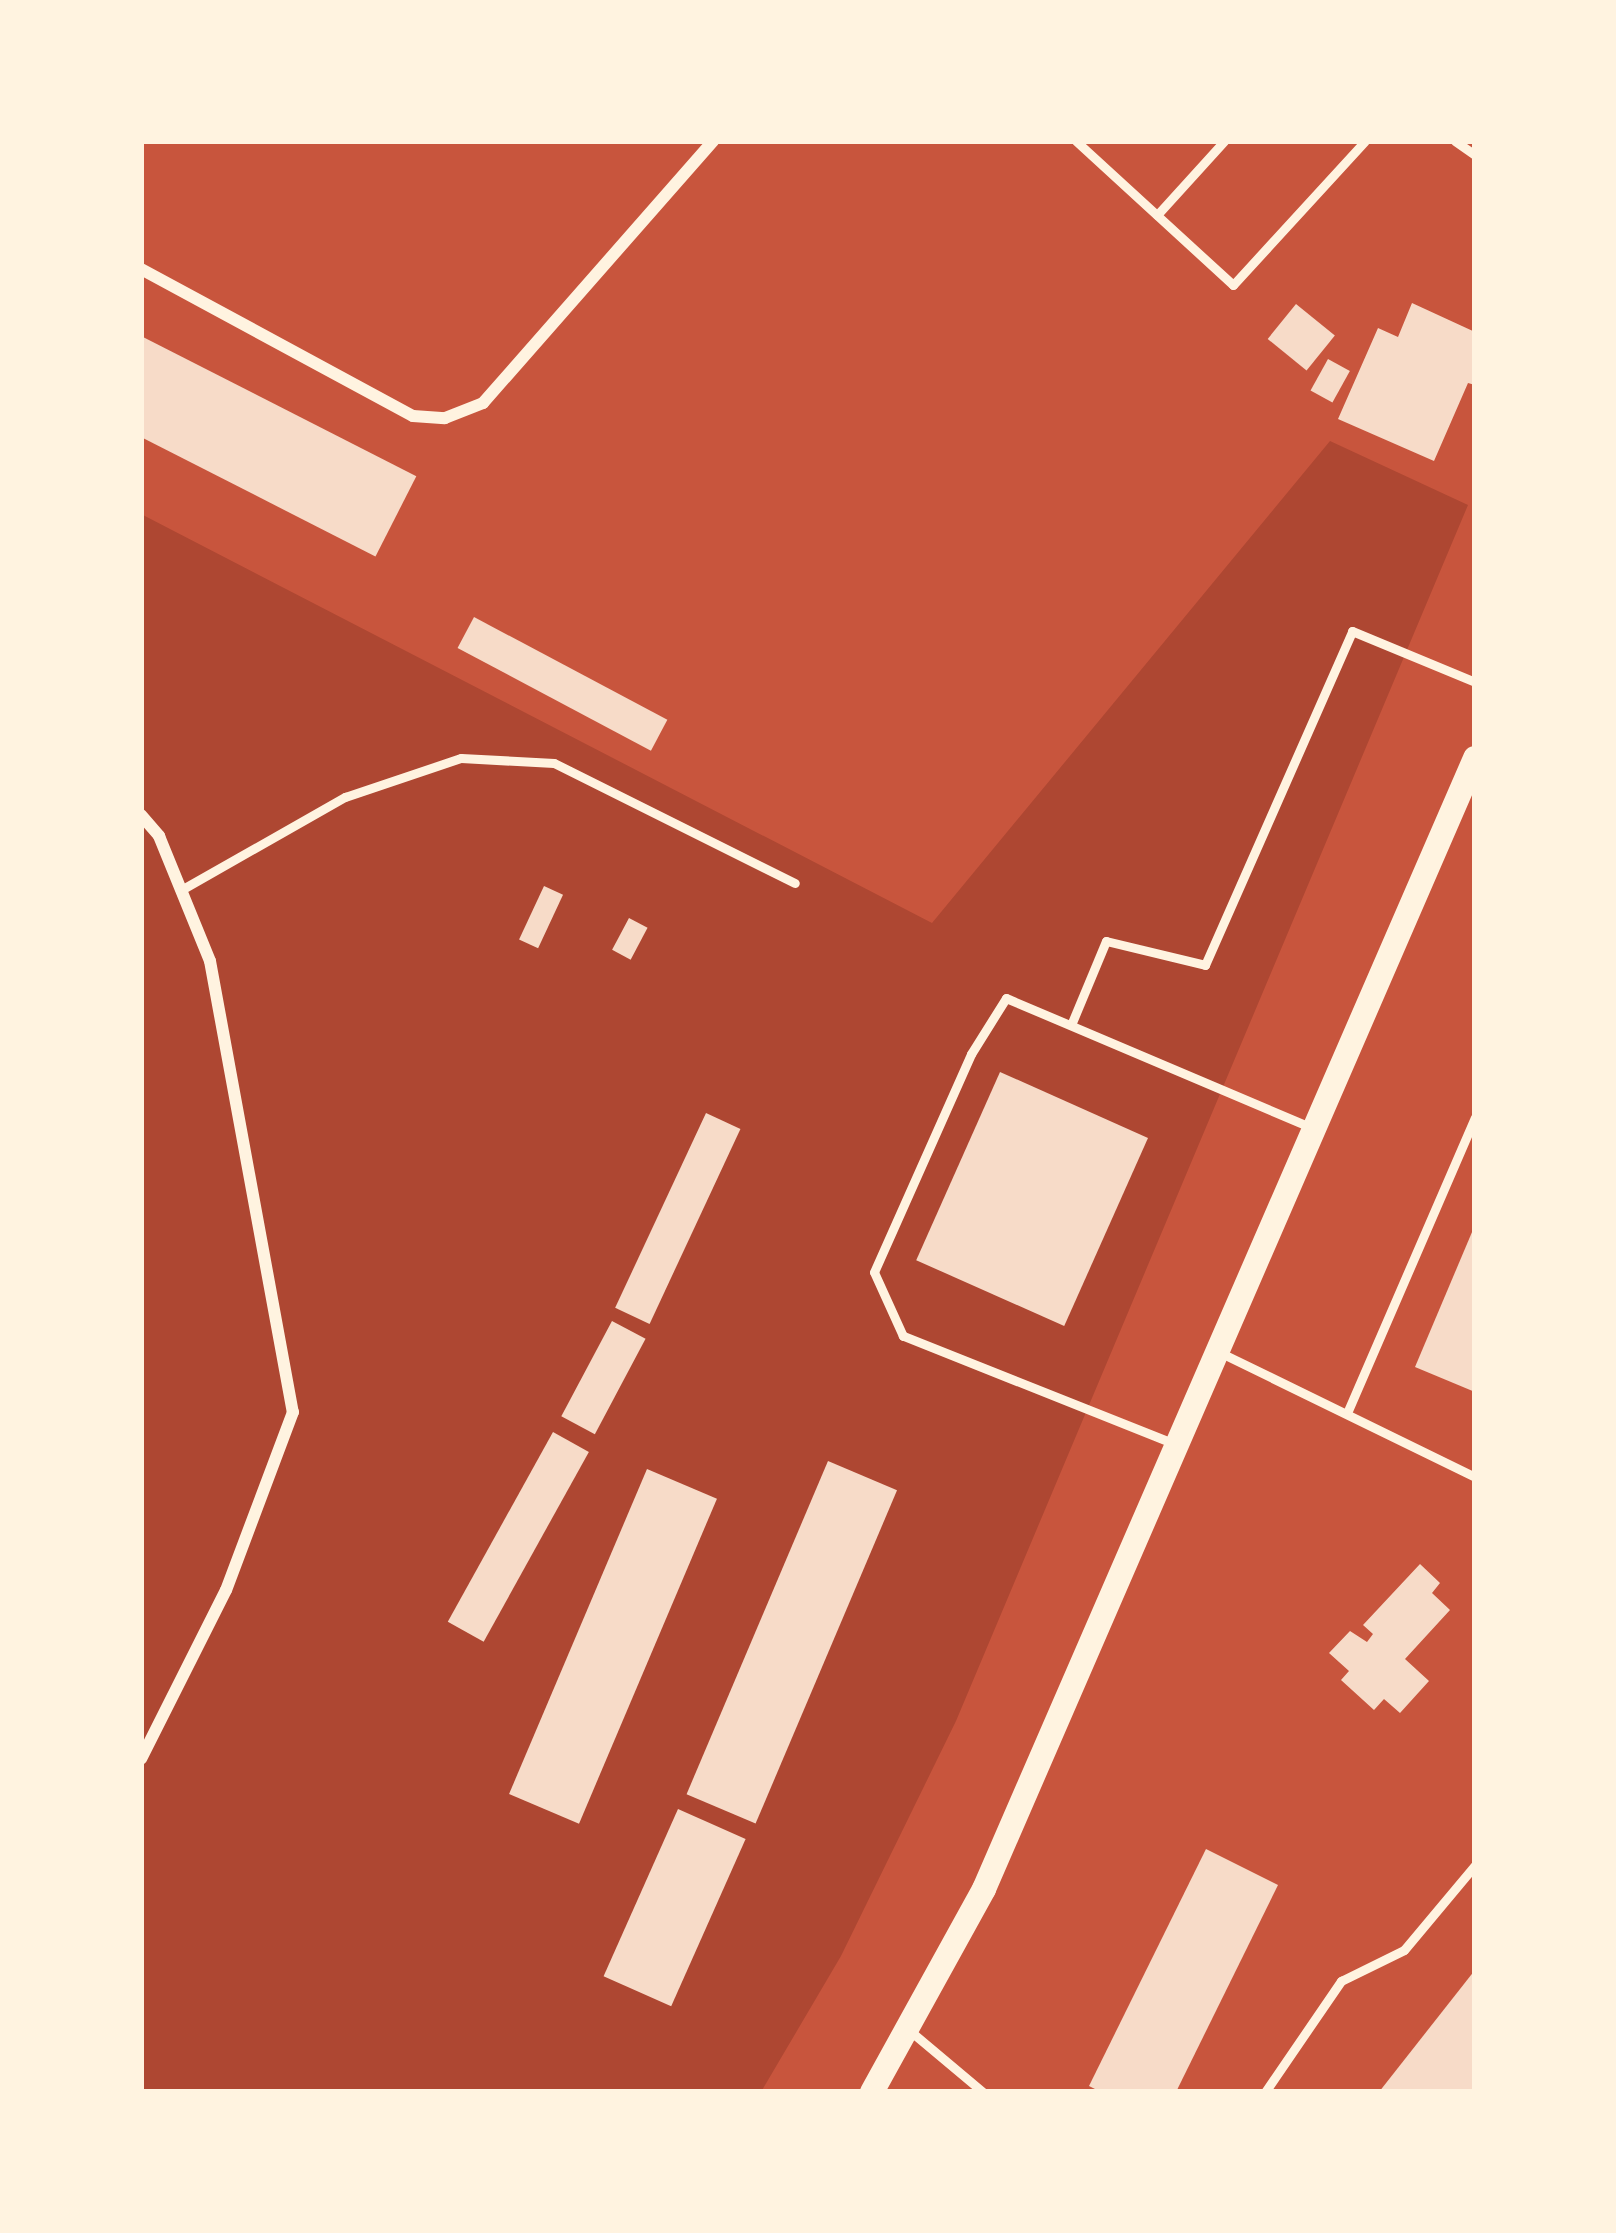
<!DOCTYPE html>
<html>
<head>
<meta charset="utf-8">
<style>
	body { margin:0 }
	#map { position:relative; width:1616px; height:2233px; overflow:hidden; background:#c8553d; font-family:"Crimson Pro",serif }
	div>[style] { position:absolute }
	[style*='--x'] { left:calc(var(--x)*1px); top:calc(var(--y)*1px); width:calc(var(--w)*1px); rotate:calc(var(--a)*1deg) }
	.green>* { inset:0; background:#ae4732 }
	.building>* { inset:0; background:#f7dbc8; transform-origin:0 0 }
	.service>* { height:9px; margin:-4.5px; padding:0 4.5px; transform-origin:4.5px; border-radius:4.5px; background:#fff3e0 }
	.minor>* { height:12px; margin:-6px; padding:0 6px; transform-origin:6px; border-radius:6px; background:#fff3e0 }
	.secondary>* { height:24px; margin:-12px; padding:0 12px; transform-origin:12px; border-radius:12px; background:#fff3e0 }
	span { translate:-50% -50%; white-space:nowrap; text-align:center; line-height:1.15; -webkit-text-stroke:9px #fff3e0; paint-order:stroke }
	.frame { position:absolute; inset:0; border:144px solid #fff3e0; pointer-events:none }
</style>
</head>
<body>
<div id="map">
	<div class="green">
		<div style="clip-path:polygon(1330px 441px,1468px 505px,956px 1721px,841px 1956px,761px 2092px,141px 2092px,141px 514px,932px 923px)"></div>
	</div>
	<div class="building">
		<div style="clip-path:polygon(1412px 303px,1475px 332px,1475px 385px,1468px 383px,1434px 461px,1338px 419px,1378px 328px,1398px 337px)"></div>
		<div style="left:1296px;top:304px;width:50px;height:45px;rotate:39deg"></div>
		<div style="left:141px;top:336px;width:309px;height:90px;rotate:27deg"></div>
		<div style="left:1328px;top:359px;width:25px;height:36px;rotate:29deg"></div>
		<div style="left:474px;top:617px;width:219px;height:35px;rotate:28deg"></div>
		<div style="left:544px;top:886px;width:21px;height:59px;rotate:25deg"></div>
		<div style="left:629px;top:918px;width:21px;height:36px;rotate:28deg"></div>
		<div style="left:1000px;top:1072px;width:162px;height:206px;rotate:24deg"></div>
		<div style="left:706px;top:1113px;width:38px;height:215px;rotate:25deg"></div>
		<div style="clip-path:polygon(1475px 1225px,1475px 1392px,1415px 1367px)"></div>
		<div style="left:612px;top:1321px;width:38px;height:108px;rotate:28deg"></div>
		<div style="left:553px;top:1432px;width:41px;height:217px;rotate:29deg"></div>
		<div style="left:828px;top:1461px;width:75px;height:362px;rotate:23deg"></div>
		<div style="left:647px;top:1469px;width:76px;height:353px;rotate:23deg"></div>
		<div style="clip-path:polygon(1420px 1564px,1440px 1583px,1432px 1593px,1450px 1610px,1405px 1659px,1429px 1681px,1400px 1713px,1384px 1699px,1374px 1710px,1341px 1680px,1349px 1671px,1329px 1653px,1350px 1631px,1367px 1642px,1373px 1634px,1363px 1625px)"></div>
		<div style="left:678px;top:1809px;width:74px;height:183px;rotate:24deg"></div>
		<div style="clip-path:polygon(1206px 1849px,1278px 1885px,1176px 2092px,1101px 2092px,1089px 2086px)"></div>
		<div style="clip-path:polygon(1475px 1970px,1475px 2092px,1379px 2092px)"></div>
	</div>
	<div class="service">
		<div style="--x:1076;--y:141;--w:213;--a:42.5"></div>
		<div style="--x:1233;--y:285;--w:195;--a:-47.5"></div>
		<div style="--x:1455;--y:141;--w:24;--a:35"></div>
		<div style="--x:1157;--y:215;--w:100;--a:-47.8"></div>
		<div style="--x:181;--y:890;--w:189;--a:-29.6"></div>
		<div style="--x:345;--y:797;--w:122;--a:-18.6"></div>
		<div style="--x:461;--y:758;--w:93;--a:3.1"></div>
		<div style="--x:554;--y:763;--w:269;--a:26.5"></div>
		<div style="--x:1071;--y:1025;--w:91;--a:-67.4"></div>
		<div style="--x:1106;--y:941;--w:102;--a:13.6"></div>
		<div style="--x:1205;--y:965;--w:365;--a:-66.2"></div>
		<div style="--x:1352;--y:631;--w:133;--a:22.5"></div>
		<div style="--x:1219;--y:1352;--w:285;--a:26"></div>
		<div style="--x:1347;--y:1413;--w:322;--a:-66.6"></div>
		<div style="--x:1175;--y:1444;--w:293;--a:-158.3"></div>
		<div style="--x:903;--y:1336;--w:70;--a:-114.4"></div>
		<div style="--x:874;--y:1272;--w:239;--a:-66"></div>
		<div style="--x:971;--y:1054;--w:66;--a:-58"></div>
		<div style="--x:1006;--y:998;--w:330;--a:23"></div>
		<div style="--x:909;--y:2030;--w:97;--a:40"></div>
		<div style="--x:1265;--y:2092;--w:135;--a:-55.6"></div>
		<div style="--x:1341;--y:1981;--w:70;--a:-26.2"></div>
		<div style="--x:1404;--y:1950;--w:111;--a:-50.1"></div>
	</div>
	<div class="minor">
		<div style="--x:141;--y:269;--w:309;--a:28.4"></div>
		<div style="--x:413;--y:416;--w:32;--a:4"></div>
		<div style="--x:445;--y:418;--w:41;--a:-21.5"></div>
		<div style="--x:483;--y:403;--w:349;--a:-48.7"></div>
		<div style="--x:141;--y:815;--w:28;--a:49"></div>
		<div style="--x:159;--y:836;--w:135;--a:67.8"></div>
		<div style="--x:210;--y:961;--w:459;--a:79.6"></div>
		<div style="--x:293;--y:1412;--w:190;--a:110.6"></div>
		<div style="--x:226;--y:1590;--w:189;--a:116.7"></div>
	</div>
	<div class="secondary">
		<div style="--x:872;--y:2092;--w:232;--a:-61.1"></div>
		<div style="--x:984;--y:1889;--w:1233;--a:-66.53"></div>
	</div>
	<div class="frame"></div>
</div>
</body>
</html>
